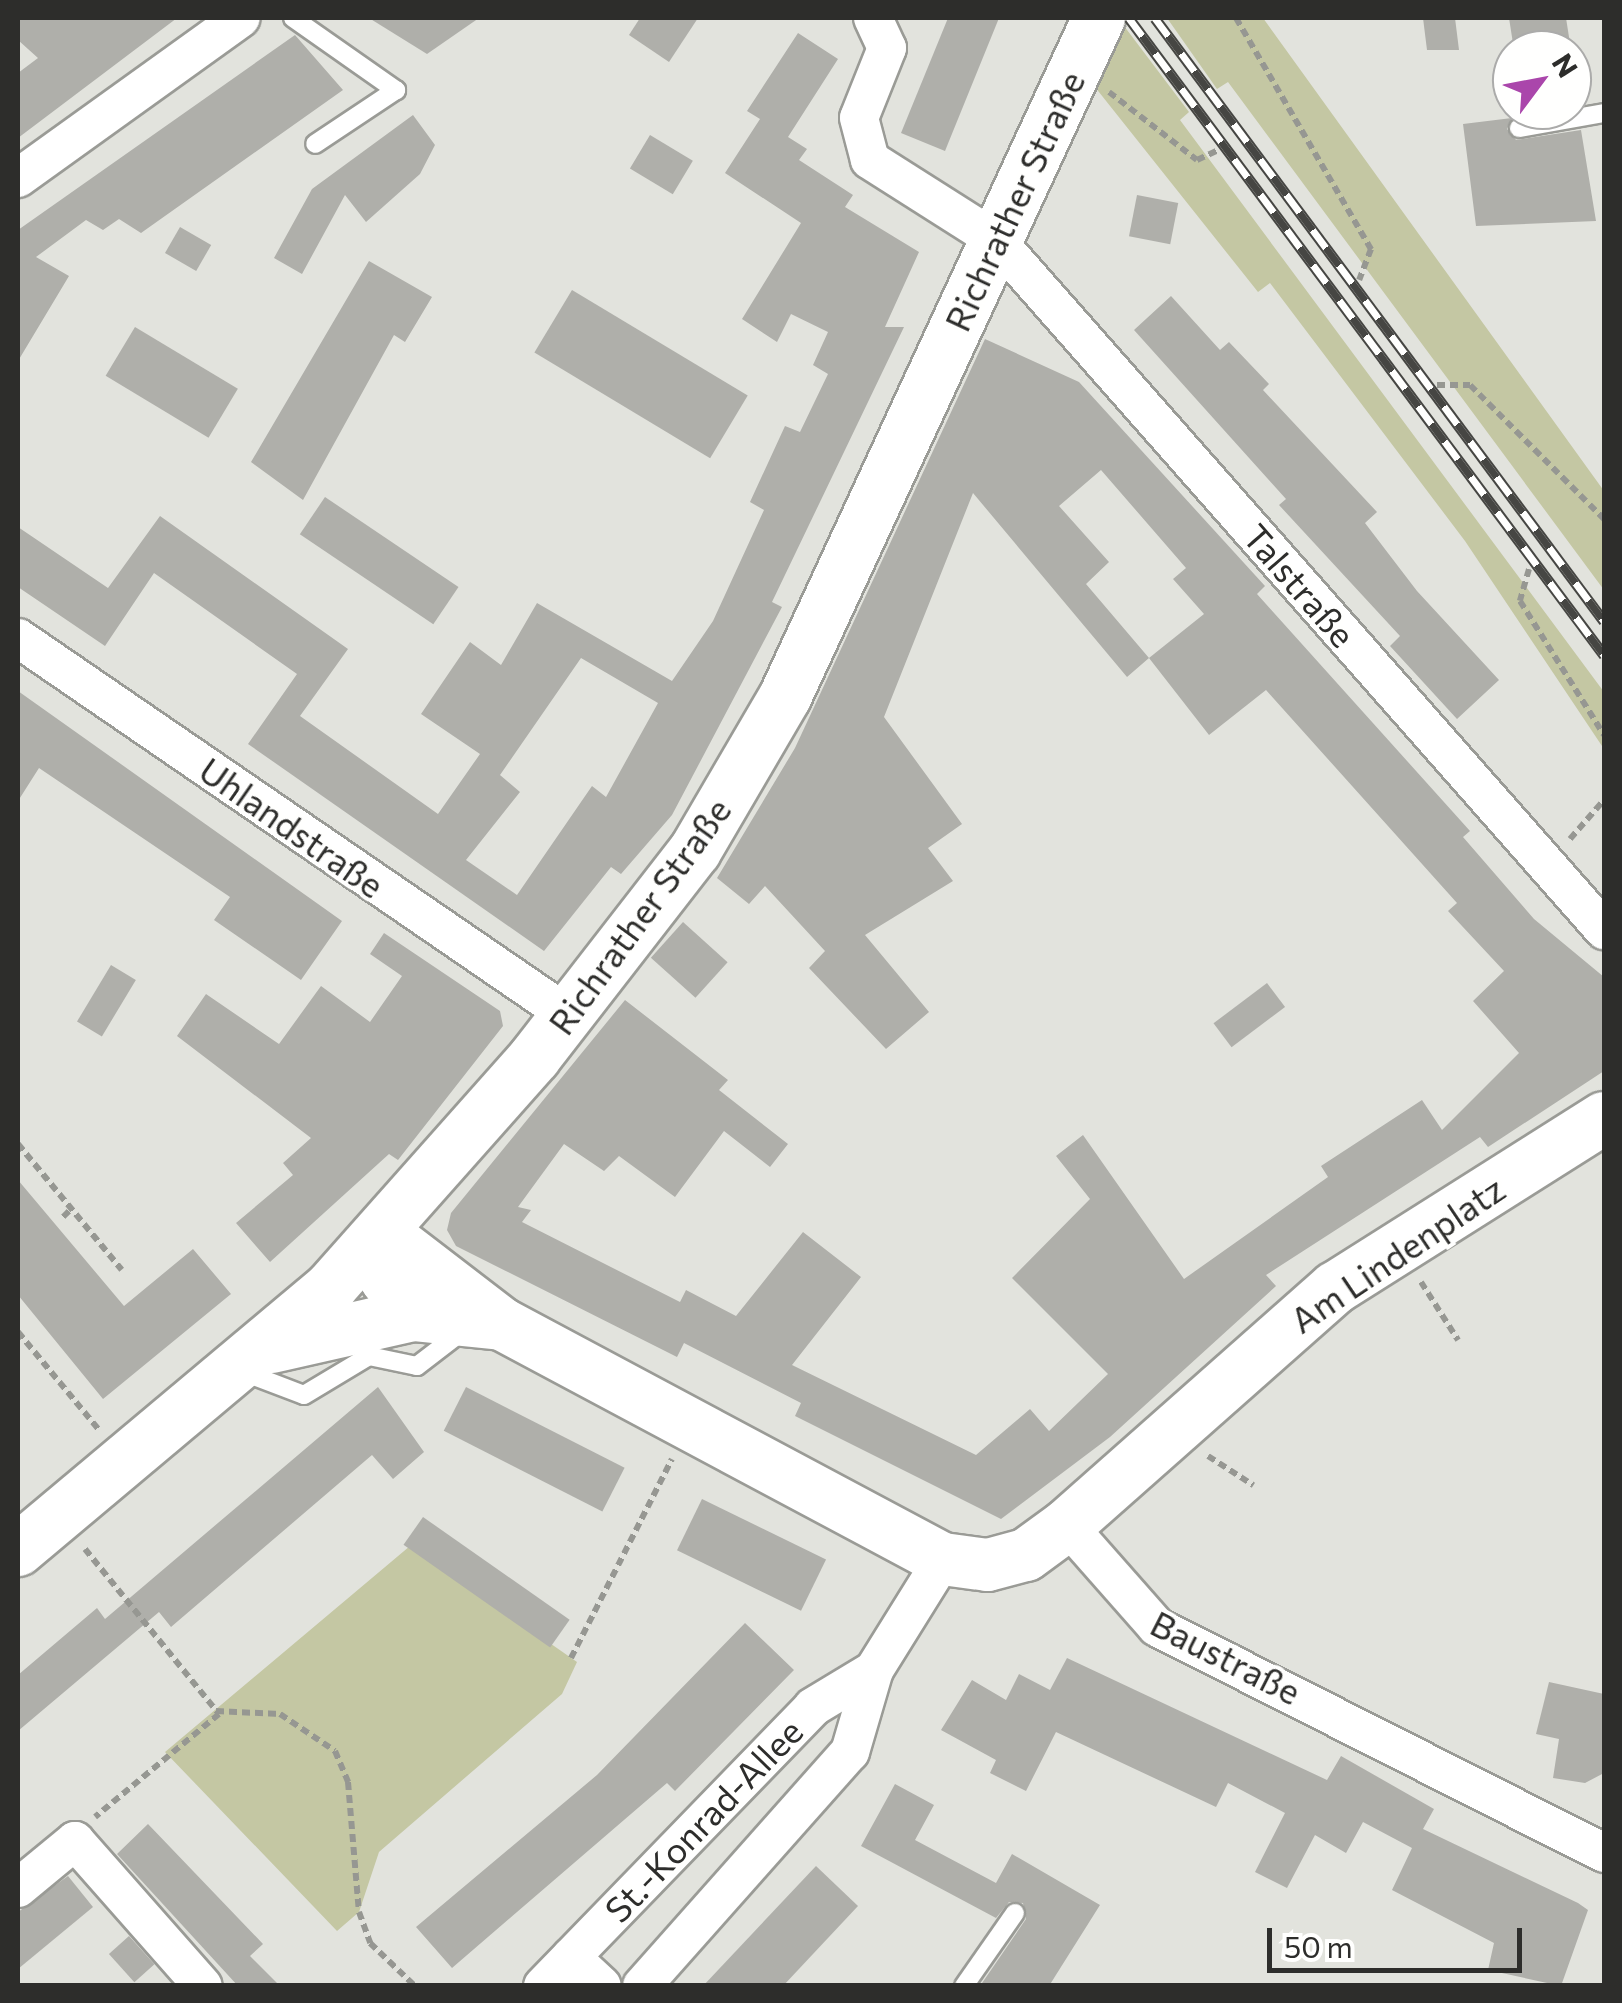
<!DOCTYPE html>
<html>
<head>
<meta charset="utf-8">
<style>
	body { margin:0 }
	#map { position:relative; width:1622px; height:2003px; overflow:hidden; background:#e2e3dd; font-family:Commissioner,sans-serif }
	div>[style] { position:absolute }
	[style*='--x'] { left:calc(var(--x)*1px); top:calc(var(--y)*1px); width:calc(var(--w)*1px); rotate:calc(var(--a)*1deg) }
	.green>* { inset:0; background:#c4c7a3 }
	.building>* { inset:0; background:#afafaa; transform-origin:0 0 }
	.path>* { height:6px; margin-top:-3px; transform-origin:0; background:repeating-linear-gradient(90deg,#969792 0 8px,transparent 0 13px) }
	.roads { filter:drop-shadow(2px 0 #9a9b96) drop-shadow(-2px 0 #9a9b96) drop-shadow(0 2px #9a9b96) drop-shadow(0 -2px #9a9b96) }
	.service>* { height:18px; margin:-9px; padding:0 9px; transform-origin:9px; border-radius:9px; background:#fff }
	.minor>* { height:38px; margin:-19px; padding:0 19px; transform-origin:19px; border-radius:19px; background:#fff }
	.secondary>* { height:52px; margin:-26px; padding:0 26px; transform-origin:26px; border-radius:26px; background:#fff }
	.rail>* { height:11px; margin-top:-5.5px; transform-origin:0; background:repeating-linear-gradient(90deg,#fffffe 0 22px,#464643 0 44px); box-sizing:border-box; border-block:2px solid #464643 }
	span { translate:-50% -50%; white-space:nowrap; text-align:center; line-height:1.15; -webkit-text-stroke:8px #fffffe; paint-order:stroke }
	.street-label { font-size:35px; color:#2d2d2b }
	.frame { position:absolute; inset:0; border:20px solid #2d2d2b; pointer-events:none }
	.north { position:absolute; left:1492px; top:30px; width:100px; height:100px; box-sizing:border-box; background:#fffffe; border:2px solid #ababaa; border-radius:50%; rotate:58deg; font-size:28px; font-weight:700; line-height:40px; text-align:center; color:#2d2d2b }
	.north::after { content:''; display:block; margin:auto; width:35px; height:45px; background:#aa46ab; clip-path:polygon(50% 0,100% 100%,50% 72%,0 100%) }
	.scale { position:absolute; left:1267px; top:1928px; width:255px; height:45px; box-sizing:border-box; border:5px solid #2d2d2b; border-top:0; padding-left:12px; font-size:30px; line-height:35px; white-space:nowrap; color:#2d2d2b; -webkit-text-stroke:8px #fffffe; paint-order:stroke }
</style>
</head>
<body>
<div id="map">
	<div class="green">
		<div style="clip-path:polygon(1118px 18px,1189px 112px,1180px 120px,1604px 692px,1604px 749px,1465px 541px,1270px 283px,1258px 292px,1087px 77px)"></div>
		<div style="clip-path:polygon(1167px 18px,1263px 18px,1604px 491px,1604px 590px,1228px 82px,1217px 89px)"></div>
		<div style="clip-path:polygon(410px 1546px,577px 1662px,562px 1694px,379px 1852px,359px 1912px,337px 1931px,165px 1752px)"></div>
	</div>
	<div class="building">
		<div style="clip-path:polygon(18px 18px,177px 18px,18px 138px,18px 73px,38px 58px,18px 40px)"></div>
		<div style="clip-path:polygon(369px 18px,479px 18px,427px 54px)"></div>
		<div style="clip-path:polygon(640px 18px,698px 18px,669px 62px,629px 35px)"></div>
		<div style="clip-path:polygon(948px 18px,999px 18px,945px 151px,901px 133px)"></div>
		<div style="clip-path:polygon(1423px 18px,1455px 18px,1459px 50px,1427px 50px)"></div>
		<div style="clip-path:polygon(1509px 18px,1566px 18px,1571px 50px,1514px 50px)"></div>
		<div style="clip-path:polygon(evenodd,798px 33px,838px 59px,788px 137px,807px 149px,799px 160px,853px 195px,845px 207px,919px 252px,885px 327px,904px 327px,772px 602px,782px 607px,672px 815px,621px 874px,611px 867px,544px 951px,248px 744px,297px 674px,154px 573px,105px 646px,18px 587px,18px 527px,108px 588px,160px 516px,348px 649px,300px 716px,438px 814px,480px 754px,421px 714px,470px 642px,501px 665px,537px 603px,672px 681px,713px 621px,764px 510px,750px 502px,785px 426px,800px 432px,828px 374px,813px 365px,828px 332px,791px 314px,777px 342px,742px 319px,801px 223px,725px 173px,760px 119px,747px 111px,798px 33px,581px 658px,658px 703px,606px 797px,592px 786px,517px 895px,466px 860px,520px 792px,500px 775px,581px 658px)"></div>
		<div style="clip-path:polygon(295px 35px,343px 90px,141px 233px,119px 219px,103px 230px,86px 220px,36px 257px,69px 276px,18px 361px,18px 230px)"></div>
		<div style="clip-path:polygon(413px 115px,435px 145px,420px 174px,366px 222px,345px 195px,302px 274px,274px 258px,312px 189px)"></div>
		<div style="clip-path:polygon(1512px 118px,1507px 129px,1516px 140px,1581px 130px,1596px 221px,1476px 226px,1463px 124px)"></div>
		<div style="left:650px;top:135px;width:50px;height:39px;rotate:31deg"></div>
		<div style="left:1137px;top:195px;width:42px;height:42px;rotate:11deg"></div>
		<div style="left:180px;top:227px;width:36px;height:30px;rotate:30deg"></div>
		<div style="clip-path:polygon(369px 261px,432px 297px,405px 342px,394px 335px,303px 500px,251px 462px)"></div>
		<div style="left:572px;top:290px;width:205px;height:73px;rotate:31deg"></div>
		<div style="clip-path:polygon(1171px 296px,1220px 350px,1229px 342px,1269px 384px,1263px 390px,1377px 512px,1365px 523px,1417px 591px,1499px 680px,1457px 719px,1390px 646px,1400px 636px,1279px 505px,1286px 499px,1134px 330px)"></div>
		<div style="left:135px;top:327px;width:120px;height:57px;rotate:31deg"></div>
		<div style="clip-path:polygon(evenodd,985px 339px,1079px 382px,1265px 586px,1257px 594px,1470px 831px,1463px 837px,1534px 919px,1604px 977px,1604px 1071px,1488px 1147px,1480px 1137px,1266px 1275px,1276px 1286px,1110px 1437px,1001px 1519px,795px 1416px,801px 1403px,684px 1343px,677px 1357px,456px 1246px,447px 1230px,451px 1213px,625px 1000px,728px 1080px,719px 1090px,788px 1144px,770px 1167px,724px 1131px,675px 1197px,619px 1156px,604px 1171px,564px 1144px,518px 1207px,531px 1210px,522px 1222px,680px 1302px,686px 1290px,736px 1316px,803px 1232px,861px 1277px,792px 1365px,976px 1455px,1030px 1409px,1049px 1431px,1108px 1374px,1012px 1278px,1090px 1199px,1056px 1156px,1083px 1135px,1184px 1279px,1328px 1177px,1321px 1166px,1422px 1100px,1442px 1130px,1519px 1053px,1473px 1001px,1504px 971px,1448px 911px,1457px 903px,1266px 690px,1209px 735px,1149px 658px,1127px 677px,973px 493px,884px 717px,962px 824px,928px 848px,953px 881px,865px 935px,929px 1012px,886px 1049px,809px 968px,825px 951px,765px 886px,749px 904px,717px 878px,795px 748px,985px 339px,1101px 470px,1186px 568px,1173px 579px,1204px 614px,1149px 658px,1086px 584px,1109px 562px,1059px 506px,1101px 470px)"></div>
		<div style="left:325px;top:497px;width:161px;height:45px;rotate:34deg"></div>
		<div style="clip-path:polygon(18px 691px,342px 921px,301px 980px,214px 920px,230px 897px,39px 768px,18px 801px)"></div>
		<div style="left:683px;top:922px;width:60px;height:48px;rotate:42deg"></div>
		<div style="clip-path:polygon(384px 933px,500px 1011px,503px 1026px,398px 1160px,389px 1154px,270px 1262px,236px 1223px,293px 1175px,283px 1163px,311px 1138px,177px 1036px,206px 994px,279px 1044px,321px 986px,370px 1022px,402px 976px,370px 954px)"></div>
		<div style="left:111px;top:965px;width:29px;height:66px;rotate:31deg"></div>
		<div style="left:1267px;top:983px;width:30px;height:67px;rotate:53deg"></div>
		<div style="clip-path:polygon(18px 1180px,124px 1306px,193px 1249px,231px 1294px,103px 1399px,18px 1295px)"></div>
		<div style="clip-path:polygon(378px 1387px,424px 1452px,393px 1479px,372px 1455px,171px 1627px,159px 1612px,18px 1731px,18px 1675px,97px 1608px,105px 1619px)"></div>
		<div style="left:466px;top:1387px;width:178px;height:49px;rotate:27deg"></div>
		<div style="left:702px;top:1499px;width:138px;height:57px;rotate:26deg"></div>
		<div style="left:423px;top:1517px;width:179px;height:34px;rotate:35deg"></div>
		<div style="clip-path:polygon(745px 1623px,794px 1670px,675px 1791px,667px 1783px,452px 1968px,416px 1927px,597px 1775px)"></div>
		<div style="clip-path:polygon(1067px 1658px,1327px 1780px,1341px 1756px,1434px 1809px,1423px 1829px,1578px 1903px,1588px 1910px,1561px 1986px,1488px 1970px,1494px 1943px,1392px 1890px,1412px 1848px,1363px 1822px,1346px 1853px,1315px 1835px,1287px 1888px,1255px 1872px,1285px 1813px,1228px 1783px,1216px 1807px,1056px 1732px,1026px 1791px,990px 1773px,996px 1760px,941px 1730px,972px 1680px,1006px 1700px,1019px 1674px,1050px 1690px)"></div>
		<div style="clip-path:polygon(1549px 1682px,1604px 1694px,1604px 1773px,1585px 1783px,1553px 1778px,1559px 1739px,1536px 1734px)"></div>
		<div style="clip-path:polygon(895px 1784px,934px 1805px,915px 1840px,996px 1883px,1012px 1854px,1100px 1905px,1049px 1986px,980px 1986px,1026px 1919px,1023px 1903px,1009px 1902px,996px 1918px,861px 1846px)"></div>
		<div style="clip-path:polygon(148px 1824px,263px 1944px,250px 1956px,280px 1986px,238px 1986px,117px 1854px)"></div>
		<div style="clip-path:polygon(816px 1866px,858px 1906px,783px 1986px,703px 1986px)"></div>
		<div style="clip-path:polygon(68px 1876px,93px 1907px,18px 1969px,18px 1912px)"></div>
		<div style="left:129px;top:1936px;width:38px;height:27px;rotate:48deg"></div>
	</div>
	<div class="path">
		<div style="--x:1236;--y:18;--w:268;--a:59.7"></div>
		<div style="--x:1371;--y:249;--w:33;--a:111"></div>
		<div style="--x:1109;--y:92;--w:111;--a:37.7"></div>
		<div style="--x:1197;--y:160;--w:23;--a:-25"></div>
		<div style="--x:1437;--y:385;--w:33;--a:0"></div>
		<div style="--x:1470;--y:385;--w:190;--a:45"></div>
		<div style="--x:1529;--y:569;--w:33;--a:106"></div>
		<div style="--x:1520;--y:601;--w:158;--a:57.9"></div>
		<div style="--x:1570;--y:839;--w:52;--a:-48.9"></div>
		<div style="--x:18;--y:1144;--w:163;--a:50.5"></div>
		<div style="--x:63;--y:1217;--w:13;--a:-45"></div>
		<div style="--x:1421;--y:1282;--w:69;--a:57.5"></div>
		<div style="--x:18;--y:1332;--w:129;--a:50.4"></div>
		<div style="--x:1208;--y:1456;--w:54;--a:32.8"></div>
		<div style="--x:85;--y:1549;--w:213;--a:50.9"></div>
		<div style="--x:219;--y:1714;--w:161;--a:140.3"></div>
		<div style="--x:571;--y:1658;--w:223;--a:-63.1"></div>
		<div style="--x:216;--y:1711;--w:64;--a:2.7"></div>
		<div style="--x:280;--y:1714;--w:66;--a:33.9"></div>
		<div style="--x:335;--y:1751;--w:34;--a:67"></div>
		<div style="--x:348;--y:1782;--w:130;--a:85.2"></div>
		<div style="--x:359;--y:1912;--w:33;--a:70"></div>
		<div style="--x:370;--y:1943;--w:62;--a:43.7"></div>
	</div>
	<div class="roads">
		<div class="service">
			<div style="--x:293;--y:18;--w:126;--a:35"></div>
			<div style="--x:396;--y:90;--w:97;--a:146.3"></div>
			<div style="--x:1519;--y:128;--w:86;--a:-10"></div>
			<div style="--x:241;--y:1371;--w:67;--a:20.9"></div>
			<div style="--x:304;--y:1395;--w:76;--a:-31"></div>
			<div style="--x:369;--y:1356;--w:49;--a:11.8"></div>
			<div style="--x:417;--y:1366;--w:59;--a:-37.5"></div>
			<div style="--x:964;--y:1986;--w:89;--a:-55.1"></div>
		</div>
		<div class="minor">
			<div style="--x:873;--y:18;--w:33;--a:65"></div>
			<div style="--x:887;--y:48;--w:75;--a:111.8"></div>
			<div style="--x:859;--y:118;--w:43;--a:75.3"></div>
			<div style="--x:870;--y:160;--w:149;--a:32.4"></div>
			<div style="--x:996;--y:240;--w:920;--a:48.61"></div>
			<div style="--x:18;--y:178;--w:274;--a:-35.7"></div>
			<div style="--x:18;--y:638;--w:667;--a:34.43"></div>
			<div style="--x:1067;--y:1525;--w:136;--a:48.6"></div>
			<div style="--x:1157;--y:1627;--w:501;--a:26.82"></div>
			<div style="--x:18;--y:1888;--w:74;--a:-39.5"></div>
			<div style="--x:75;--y:1841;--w:193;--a:48.6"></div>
			<div style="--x:571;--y:1957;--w:42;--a:43.1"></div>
			<div style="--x:543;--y:1986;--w:388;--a:-45.9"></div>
			<div style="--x:813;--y:1707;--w:71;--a:-31.2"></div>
			<div style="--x:642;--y:1986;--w:313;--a:-48.4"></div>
			<div style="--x:850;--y:1752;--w:85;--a:-73.7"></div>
			<div style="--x:874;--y:1670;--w:131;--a:-58.1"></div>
		</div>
		<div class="secondary">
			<div style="--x:382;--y:1232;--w:151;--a:37.5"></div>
			<div style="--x:502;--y:1324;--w:500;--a:28.1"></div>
			<div style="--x:943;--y:1559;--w:45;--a:7.6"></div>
			<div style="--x:988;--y:1565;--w:39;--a:-15"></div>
			<div style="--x:1026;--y:1555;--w:51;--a:-36.2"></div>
			<div style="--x:1067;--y:1525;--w:358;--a:-41.5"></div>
			<div style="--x:1335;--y:1288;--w:318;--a:-32.3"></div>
			<div style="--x:382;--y:1232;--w:47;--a:85.1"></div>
			<div style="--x:386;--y:1279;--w:45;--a:53.1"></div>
			<div style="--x:413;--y:1315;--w:89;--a:5.8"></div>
			<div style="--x:272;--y:1347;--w:145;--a:-12.8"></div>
			<div style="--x:18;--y:1550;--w:409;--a:-40"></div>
			<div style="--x:331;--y:1287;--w:307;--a:-48.4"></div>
			<div style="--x:535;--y:1057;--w:261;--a:-52.2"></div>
			<div style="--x:695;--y:851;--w:178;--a:-59.7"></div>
			<div style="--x:785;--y:697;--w:748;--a:-65.18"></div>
		</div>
	</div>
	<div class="rail">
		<div style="--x:1129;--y:18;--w:795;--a:53.29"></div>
		<div style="--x:1155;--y:18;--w:752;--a:53.33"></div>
	</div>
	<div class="street-label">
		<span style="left:1014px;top:201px;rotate:-65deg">Richrather Straße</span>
		<span style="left:1300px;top:585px;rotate:49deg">Talstraße</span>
		<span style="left:292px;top:827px;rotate:35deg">Uhlandstraße</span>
		<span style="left:639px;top:916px;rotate:-54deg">Richrather Straße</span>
		<span style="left:1397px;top:1254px;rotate:-34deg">Am Lindenplatz</span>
		<span style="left:1226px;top:1657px;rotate:27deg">Baustraße</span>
		<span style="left:703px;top:1820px;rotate:-46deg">St.-Konrad-Allee</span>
	</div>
	<div class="frame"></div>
	<div class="north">N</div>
	<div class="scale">50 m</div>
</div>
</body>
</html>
